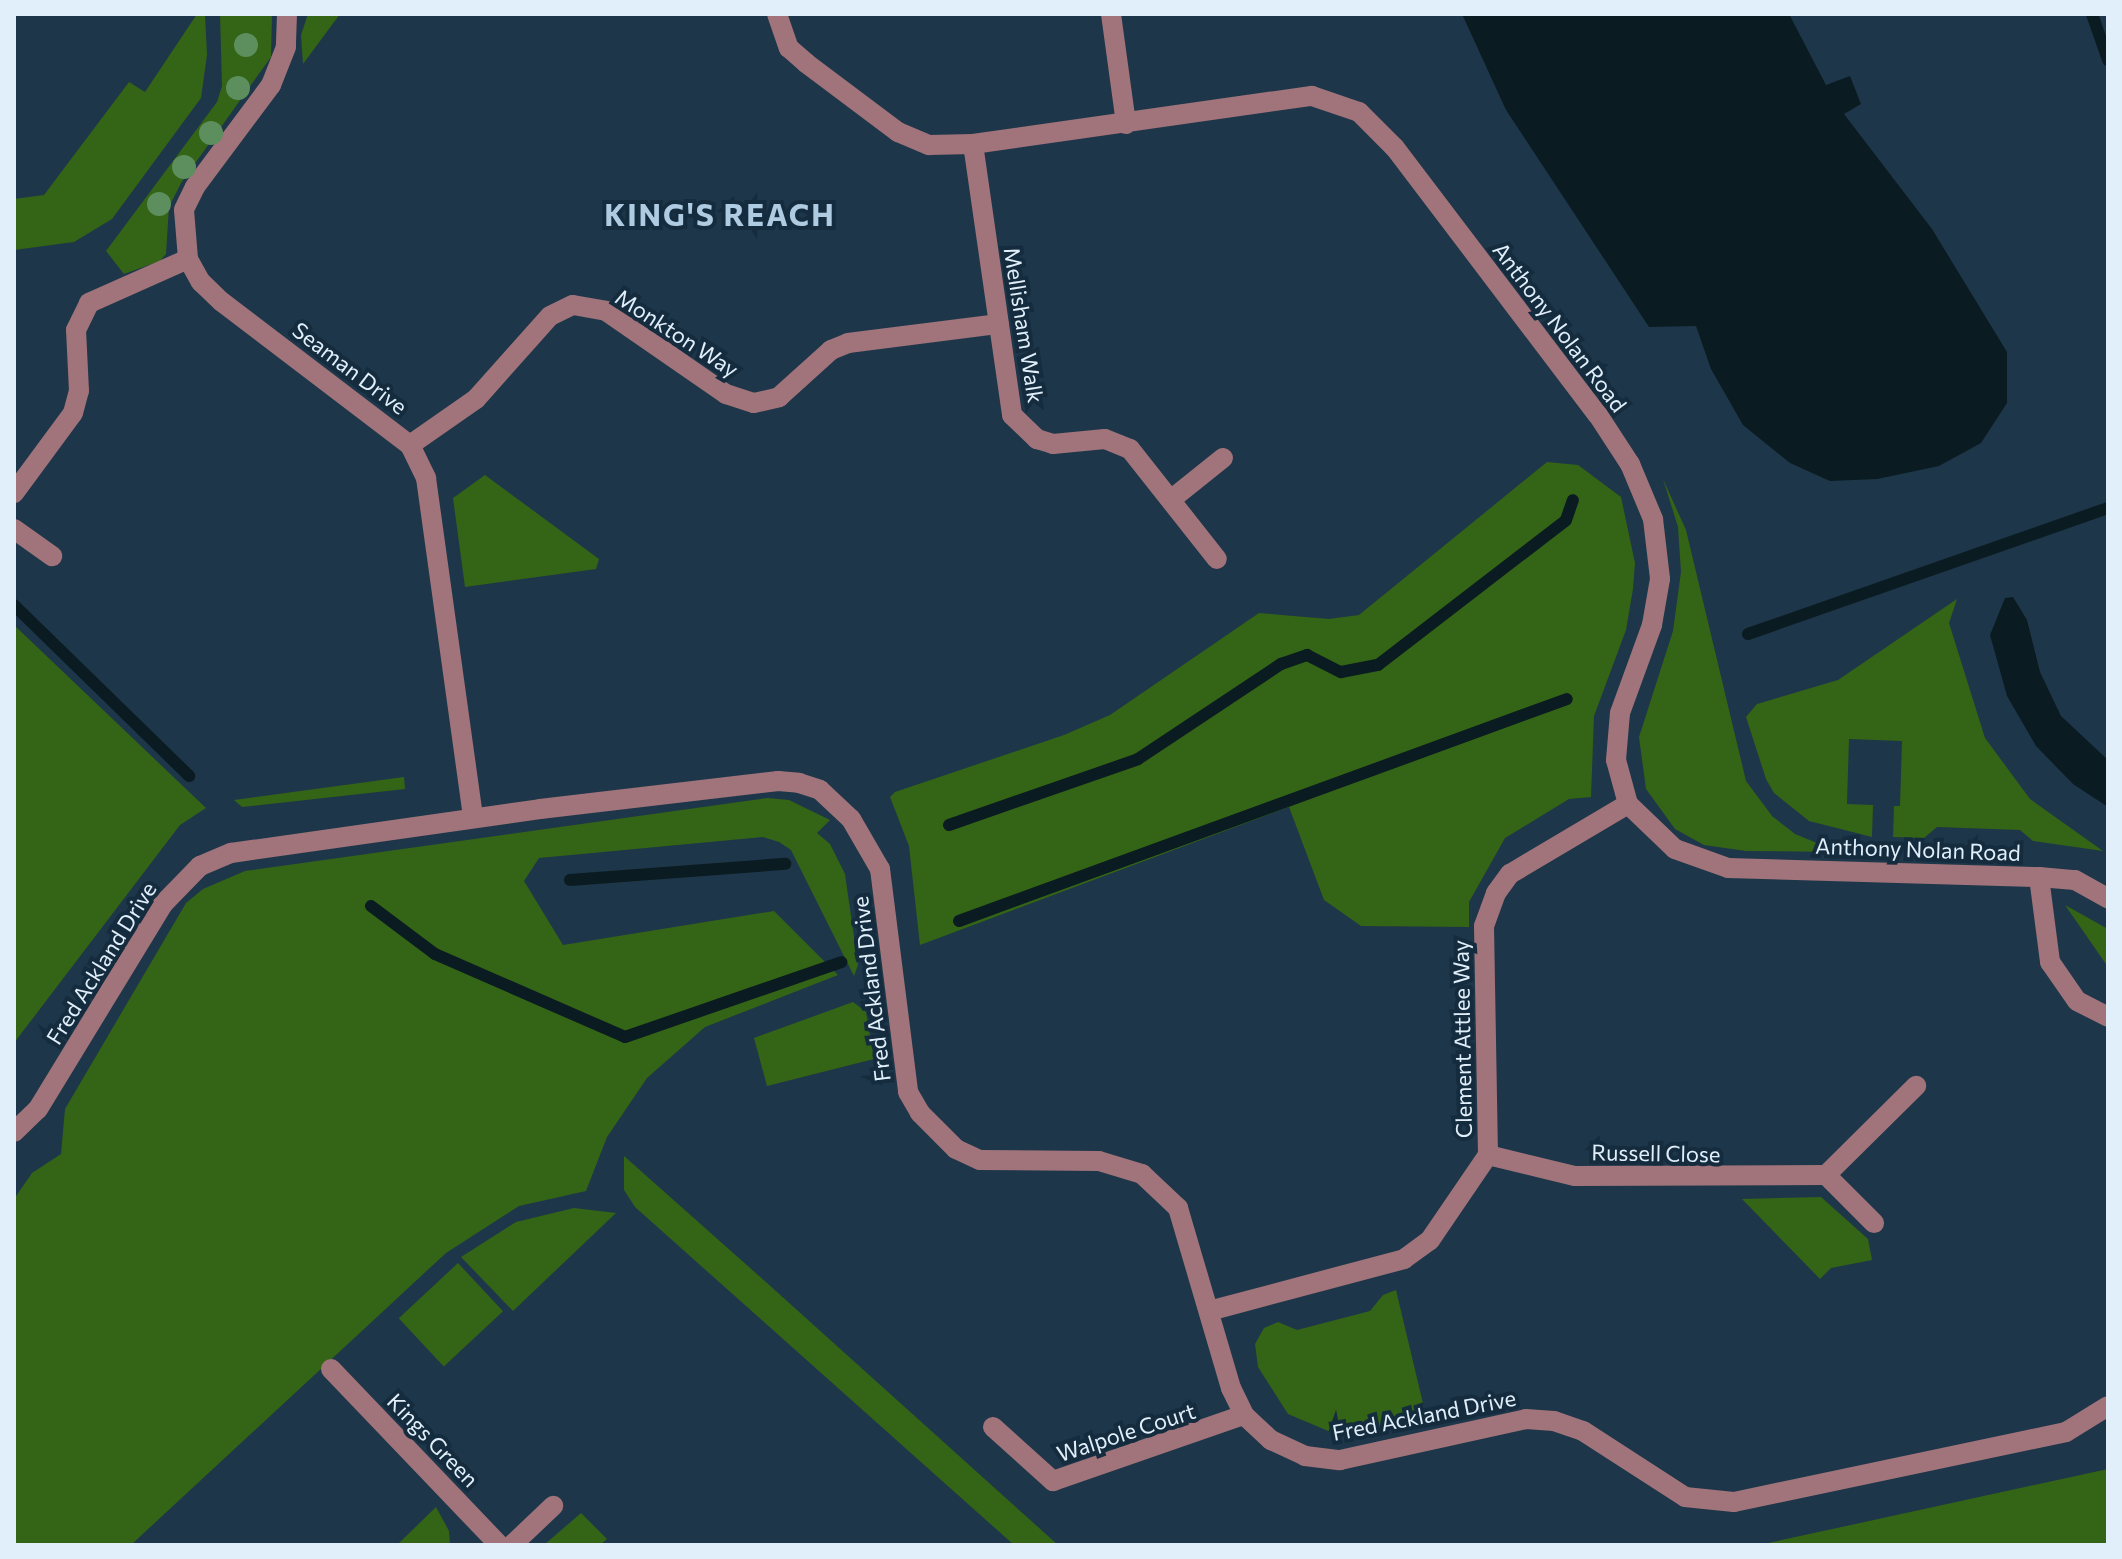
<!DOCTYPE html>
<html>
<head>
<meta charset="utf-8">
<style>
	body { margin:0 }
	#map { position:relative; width:2122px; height:1559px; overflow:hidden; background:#1e3649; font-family:Commissioner,sans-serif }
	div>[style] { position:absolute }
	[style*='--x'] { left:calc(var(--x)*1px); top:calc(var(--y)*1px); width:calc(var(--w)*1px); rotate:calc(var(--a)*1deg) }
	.green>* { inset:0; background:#346416; transform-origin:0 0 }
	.water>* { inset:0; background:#0a1c21 }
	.stream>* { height:12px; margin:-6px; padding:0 6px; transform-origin:6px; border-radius:6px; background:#0a1c21 }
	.minor>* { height:20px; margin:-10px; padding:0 10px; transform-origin:10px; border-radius:10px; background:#a0747a }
	.trees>* { width:24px; height:24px; margin:-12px; border-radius:50%; background:#5d8f5e }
	span { translate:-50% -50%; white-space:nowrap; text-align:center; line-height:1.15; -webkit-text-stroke:8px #142c3e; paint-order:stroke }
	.street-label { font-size:22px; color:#e1effb }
	.district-label { font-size:30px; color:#afcbe2; font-weight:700; letter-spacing:2px }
	.frame { position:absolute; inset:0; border:16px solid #e1effb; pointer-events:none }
</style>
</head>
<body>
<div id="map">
	<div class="green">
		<div style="clip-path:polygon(197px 14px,205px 14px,207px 55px,201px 98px,112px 219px,74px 242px,14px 250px,14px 199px,44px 195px,129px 82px,145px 92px)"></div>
		<div style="clip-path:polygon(220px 14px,272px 14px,271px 57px,181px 183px,169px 207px,166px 254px,160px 261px,124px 274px,106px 251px,217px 102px,222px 86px)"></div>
		<div style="clip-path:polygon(308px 14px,340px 14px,303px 64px,301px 35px)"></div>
		<div style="clip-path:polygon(1547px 462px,1578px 465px,1621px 497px,1635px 563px,1633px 589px,1626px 630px,1594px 716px,1591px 797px,1569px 799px,1505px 838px,1469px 902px,1469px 927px,1361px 926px,1324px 900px,1289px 807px,920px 945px,909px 846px,890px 797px,895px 792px,1064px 735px,1110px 715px,1259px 613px,1329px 619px,1359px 615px)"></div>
		<div style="clip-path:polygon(485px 475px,599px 559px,596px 569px,465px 587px,453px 498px)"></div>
		<div style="clip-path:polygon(1663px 479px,1686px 530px,1746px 781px,1772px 816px,1795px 834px,1839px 852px,1746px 851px,1704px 845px,1675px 829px,1646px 789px,1639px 737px,1673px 631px,1681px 572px,1678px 527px)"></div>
		<div style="clip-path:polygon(1957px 599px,1949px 623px,1985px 738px,2030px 799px,2103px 851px,2033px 841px,2020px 830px,1937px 827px,1924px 838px,1893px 837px,1894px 806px,1900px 806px,1902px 741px,1849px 739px,1847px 804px,1873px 805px,1872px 837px,1809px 821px,1774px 793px,1766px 779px,1746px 717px,1757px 704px,1838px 680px)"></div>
		<div style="clip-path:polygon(14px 625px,206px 808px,180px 825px,14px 1043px)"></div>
		<div style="clip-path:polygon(404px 777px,405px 789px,242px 807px,234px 800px)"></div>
		<div style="clip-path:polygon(767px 798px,789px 800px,830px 820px,817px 833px,830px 844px,845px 874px,858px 965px,854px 976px,791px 850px,779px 842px,763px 837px,539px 858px,524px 881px,563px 945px,774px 911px,838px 975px,705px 1027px,647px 1078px,607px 1137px,586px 1191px,519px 1206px,446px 1253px,132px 1544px,14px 1545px,14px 1199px,32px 1173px,61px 1154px,65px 1109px,186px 903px,203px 889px,245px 871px)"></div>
		<div style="clip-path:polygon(2065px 905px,2108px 929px,2108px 967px)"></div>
		<div style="clip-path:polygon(853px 1002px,866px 1012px,874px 1059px,767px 1086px,754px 1038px)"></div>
		<div style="clip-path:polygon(624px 1156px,767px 1283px,1058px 1545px,1014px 1545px,635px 1207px,624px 1190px)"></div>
		<div style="clip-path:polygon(1821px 1197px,1868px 1239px,1872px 1260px,1831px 1268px,1820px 1279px,1742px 1199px)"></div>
		<div style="clip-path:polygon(574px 1208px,616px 1213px,513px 1311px,461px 1257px,516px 1222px)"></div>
		<div style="left:458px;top:1263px;width:66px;height:81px;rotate:47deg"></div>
		<div style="clip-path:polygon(1396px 1290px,1426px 1416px,1371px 1431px,1333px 1433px,1288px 1414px,1258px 1367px,1255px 1344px,1264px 1328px,1278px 1322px,1297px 1330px,1370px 1311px,1383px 1295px)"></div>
		<div style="clip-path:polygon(2108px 1469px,2108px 1545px,1759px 1545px)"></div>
		<div style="clip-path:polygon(436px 1507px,449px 1531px,450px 1545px,397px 1545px)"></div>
		<div style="clip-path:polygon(581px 1513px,607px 1539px,600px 1545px,544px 1545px)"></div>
	</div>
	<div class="water">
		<div style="clip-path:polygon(1462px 14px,1789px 14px,1826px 85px,1850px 76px,1861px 104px,1844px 114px,1932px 229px,2007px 352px,2007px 403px,1981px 443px,1939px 466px,1877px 479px,1830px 481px,1790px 463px,1743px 425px,1711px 369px,1696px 326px,1649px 327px,1506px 110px)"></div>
		<div style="clip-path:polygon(2013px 597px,2027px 620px,2040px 672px,2061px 716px,2108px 760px,2108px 807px,2073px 784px,2036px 746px,2007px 696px,1990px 635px,2005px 598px)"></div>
	</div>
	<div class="stream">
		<div style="--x:2092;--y:14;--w:49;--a:70.8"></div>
		<div style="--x:14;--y:605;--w:245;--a:44.3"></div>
		<div style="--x:1748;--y:634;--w:381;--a:-19.3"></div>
		<div style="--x:949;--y:825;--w:200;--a:-19.2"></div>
		<div style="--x:1138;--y:759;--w:172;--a:-33.6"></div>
		<div style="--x:1281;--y:664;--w:28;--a:-19"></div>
		<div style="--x:1307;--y:655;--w:38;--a:27"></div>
		<div style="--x:1341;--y:672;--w:38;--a:-11"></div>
		<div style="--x:1378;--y:665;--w:237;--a:-37.6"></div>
		<div style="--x:1566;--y:520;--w:21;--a:-71"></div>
		<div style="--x:570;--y:880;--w:216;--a:-4.3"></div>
		<div style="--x:371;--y:906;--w:80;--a:36.9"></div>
		<div style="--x:435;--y:954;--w:207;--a:23.6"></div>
		<div style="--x:625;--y:1037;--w:229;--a:-19.1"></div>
		<div style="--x:959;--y:921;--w:647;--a:-20.06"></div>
	</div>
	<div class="minor">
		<div style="--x:287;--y:14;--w:33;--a:92"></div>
		<div style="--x:286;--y:47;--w:41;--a:111.5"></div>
		<div style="--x:271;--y:85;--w:127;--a:126.7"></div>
		<div style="--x:195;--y:187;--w:25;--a:116"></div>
		<div style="--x:184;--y:210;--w:49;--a:85.3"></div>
		<div style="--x:188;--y:259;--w:26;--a:61"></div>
		<div style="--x:201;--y:282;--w:29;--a:44"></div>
		<div style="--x:222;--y:302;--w:236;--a:37.3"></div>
		<div style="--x:410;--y:445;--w:37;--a:64"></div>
		<div style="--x:426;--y:478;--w:343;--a:82.1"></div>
		<div style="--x:777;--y:14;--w:36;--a:71"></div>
		<div style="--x:789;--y:48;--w:23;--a:41"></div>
		<div style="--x:806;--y:63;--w:115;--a:36.9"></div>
		<div style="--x:898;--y:132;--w:34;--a:23"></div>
		<div style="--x:929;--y:145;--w:44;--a:-1.3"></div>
		<div style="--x:973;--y:144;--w:342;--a:-8.1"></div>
		<div style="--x:1312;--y:96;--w:50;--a:18.8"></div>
		<div style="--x:1359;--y:112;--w:51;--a:45"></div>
		<div style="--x:1395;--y:148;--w:335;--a:52.8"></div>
		<div style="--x:1598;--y:415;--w:59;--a:56.9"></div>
		<div style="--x:1630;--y:464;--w:60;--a:67.3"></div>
		<div style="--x:1653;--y:519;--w:60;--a:83.3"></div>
		<div style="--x:1660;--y:579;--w:47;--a:99.9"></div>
		<div style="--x:1652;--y:625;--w:94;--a:110"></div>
		<div style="--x:1620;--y:713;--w:47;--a:94.9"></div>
		<div style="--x:1616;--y:760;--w:46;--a:74.7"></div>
		<div style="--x:1628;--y:804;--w:65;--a:43.8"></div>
		<div style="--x:1675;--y:849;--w:56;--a:19.7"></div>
		<div style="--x:1728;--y:868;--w:311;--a:1.7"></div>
		<div style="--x:2039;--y:877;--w:36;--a:5"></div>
		<div style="--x:2075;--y:880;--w:38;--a:29"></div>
		<div style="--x:1111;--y:14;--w:111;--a:82.2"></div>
		<div style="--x:973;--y:144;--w:274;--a:81.8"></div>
		<div style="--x:1012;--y:415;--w:35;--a:44"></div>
		<div style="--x:1037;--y:439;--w:17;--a:17"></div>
		<div style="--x:1053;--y:444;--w:52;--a:-5.5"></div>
		<div style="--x:1105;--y:439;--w:27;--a:22"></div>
		<div style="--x:1130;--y:449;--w:140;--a:51.7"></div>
		<div style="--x:410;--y:445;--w:80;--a:-34.9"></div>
		<div style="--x:476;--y:399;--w:111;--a:-48.3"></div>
		<div style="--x:550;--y:316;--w:25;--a:-26"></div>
		<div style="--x:573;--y:305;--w:34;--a:10"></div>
		<div style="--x:606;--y:311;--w:146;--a:34.7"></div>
		<div style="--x:726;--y:394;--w:29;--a:18"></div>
		<div style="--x:754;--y:403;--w:26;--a:-13"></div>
		<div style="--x:779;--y:397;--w:70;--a:-42.1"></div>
		<div style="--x:831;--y:350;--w:18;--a:-22"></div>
		<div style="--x:848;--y:343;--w:152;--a:-7.2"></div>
		<div style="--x:14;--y:493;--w:99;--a:-53.6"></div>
		<div style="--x:73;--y:413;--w:23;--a:-75"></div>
		<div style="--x:79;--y:391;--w:61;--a:-92.8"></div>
		<div style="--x:76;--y:330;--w:30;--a:-64"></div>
		<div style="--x:89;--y:303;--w:108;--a:-24"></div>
		<div style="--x:1173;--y:498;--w:64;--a:-38.7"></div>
		<div style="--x:14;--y:529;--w:47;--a:35.4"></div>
		<div style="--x:2039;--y:877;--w:86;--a:82.6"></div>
		<div style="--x:2050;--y:962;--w:47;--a:55.3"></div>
		<div style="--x:2077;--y:1001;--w:35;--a:27"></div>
		<div style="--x:14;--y:1132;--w:33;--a:-44"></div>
		<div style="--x:38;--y:1109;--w:240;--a:-58.6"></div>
		<div style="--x:163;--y:904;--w:53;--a:-45.8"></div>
		<div style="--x:200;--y:866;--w:34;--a:-23"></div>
		<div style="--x:231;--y:853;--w:312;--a:-8.1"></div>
		<div style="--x:540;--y:809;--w:240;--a:-6.7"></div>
		<div style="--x:778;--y:781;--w:21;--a:5"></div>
		<div style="--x:799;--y:783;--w:22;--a:18"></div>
		<div style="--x:820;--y:790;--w:42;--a:43.1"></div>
		<div style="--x:851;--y:819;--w:58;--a:59.9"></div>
		<div style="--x:880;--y:869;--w:225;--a:82.8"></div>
		<div style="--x:908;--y:1092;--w:24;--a:60"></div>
		<div style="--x:920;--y:1113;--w:51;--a:45"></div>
		<div style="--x:956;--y:1149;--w:26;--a:25"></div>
		<div style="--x:980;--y:1160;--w:119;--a:0.5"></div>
		<div style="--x:1099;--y:1161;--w:45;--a:16.8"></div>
		<div style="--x:1142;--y:1174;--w:50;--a:43.4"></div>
		<div style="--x:1178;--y:1208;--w:188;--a:73.6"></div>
		<div style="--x:1231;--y:1388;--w:30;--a:64"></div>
		<div style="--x:1244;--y:1415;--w:37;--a:43"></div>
		<div style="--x:1271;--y:1440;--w:38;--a:25"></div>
		<div style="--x:1305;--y:1456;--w:35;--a:7"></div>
		<div style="--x:1340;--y:1460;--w:190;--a:-12.4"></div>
		<div style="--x:1526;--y:1419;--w:28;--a:4"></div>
		<div style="--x:1554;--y:1421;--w:31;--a:19"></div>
		<div style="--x:1583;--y:1431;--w:121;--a:32.9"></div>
		<div style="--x:1685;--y:1497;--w:49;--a:5.8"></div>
		<div style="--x:1734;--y:1502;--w:339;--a:-11.9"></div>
		<div style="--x:2066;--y:1432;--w:49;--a:-31.8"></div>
		<div style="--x:1488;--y:1155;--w:89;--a:13.6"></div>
		<div style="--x:1575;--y:1176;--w:251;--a:-0.2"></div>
		<div style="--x:1826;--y:1175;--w:127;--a:-44.7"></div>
		<div style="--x:1826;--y:1175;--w:68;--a:45"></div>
		<div style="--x:1209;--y:1311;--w:202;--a:-14.9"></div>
		<div style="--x:1404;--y:1259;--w:32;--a:-36"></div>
		<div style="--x:1430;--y:1240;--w:103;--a:-55.7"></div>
		<div style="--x:1488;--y:1155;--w:229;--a:-91"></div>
		<div style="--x:1484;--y:926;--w:35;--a:-70"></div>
		<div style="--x:1496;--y:893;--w:24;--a:-54"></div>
		<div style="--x:1510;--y:874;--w:137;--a:-30.7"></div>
		<div style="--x:331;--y:1369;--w:243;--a:46.3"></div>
		<div style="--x:993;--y:1427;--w:81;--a:42"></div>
		<div style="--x:1053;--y:1481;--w:202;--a:-19.1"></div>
		<div style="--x:512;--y:1545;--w:57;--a:-43.6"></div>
	</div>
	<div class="trees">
		<div style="left:246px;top:45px"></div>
		<div style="left:238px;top:88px"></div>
		<div style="left:211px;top:133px"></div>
		<div style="left:184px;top:167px"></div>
		<div style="left:159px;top:204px"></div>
	</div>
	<div class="street-label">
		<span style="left:1024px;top:325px;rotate:81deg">Mellisham Walk</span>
		<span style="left:1560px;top:327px;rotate:53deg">Anthony Nolan Road</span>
		<span style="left:677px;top:333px;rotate:33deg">Monkton Way</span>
		<span style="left:350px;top:368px;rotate:37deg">Seaman Drive</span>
		<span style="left:1918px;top:849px;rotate:2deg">Anthony Nolan Road</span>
		<span style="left:101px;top:963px;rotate:-58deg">Fred Ackland Drive</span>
		<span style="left:871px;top:989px;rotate:-97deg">Fred Ackland Drive</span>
		<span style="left:1462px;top:1039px;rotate:-91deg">Clement Attlee Way</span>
		<span style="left:1656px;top:1153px;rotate:1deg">Russell Close</span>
		<span style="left:1424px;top:1415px;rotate:-11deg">Fred Ackland Drive</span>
		<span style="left:1126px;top:1432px;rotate:-18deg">Walpole Court</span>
		<span style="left:433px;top:1440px;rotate:46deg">Kings Green</span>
	</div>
	<div class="district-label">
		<span style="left:720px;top:214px">KING'S REACH</span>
	</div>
	<div class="frame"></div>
</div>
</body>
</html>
